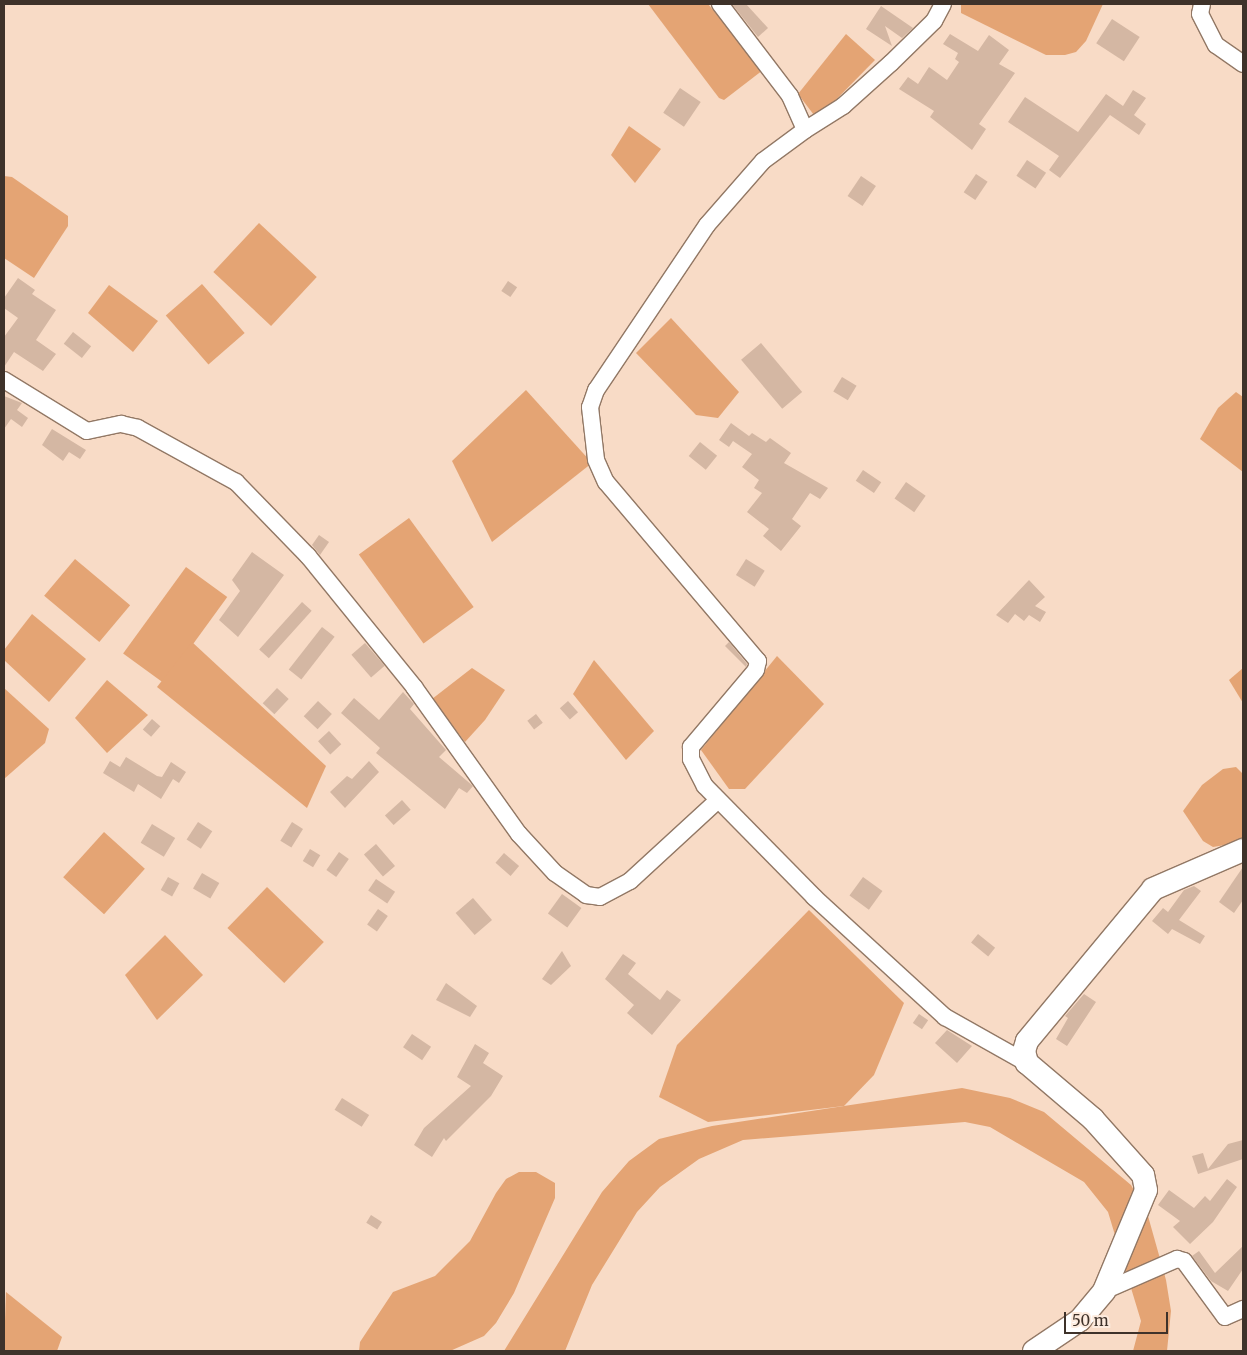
<!DOCTYPE html>
<html>
<head>
<meta charset="utf-8">
<style>
	body { margin:0 }
	#map { position:relative; width:1247px; height:1355px; overflow:hidden; background:#f8dbc6; font-family:Merriweather,serif }
	div>[style] { position:absolute }
	[style*='--x'] { left:calc(var(--x)*1px); top:calc(var(--y)*1px); width:calc(var(--w)*1px); rotate:calc(var(--a)*1deg) }
	.water>* { inset:0; background:#e4a474; transform-origin:0 0 }
	.building>* { inset:0; background:#d4b7a3; transform-origin:0 0 }
	.roads { filter:drop-shadow(1px 0 #927865) drop-shadow(-1px 0 #927865) drop-shadow(0 1px #927865) drop-shadow(0 -1px #927865) }
	.minor>* { height:16px; margin:-8px; padding:0 8px; transform-origin:8px; border-radius:8px; background:#fff }
	.secondary>* { height:22px; margin:-11px; padding:0 11px; transform-origin:11px; border-radius:11px; background:#fff }
	span { translate:-50% -50%; white-space:nowrap; text-align:center; line-height:1.15; -webkit-text-stroke:5px #fdebde; paint-order:stroke }
	.frame { position:absolute; inset:0; border:5px solid #3e322a; pointer-events:none }
	.scale { position:absolute; left:1064px; top:1312px; width:104px; height:22px; box-sizing:border-box; border:2px solid #3e322a; border-top:0; padding-left:6px; font-size:15px; line-height:18px; white-space:nowrap; color:#3e322a; -webkit-text-stroke:4px #fdebde; paint-order:stroke }
</style>
</head>
<body>
<div id="map">
	<div class="water">
		<div style="clip-path:polygon(648px 4px,708px 4px,763px 70px,724px 100px,719px 98px)"></div>
		<div style="clip-path:polygon(961px 4px,1103px 4px,1086px 41px,1076px 52px,1065px 55px,1046px 55px,961px 13px)"></div>
		<div style="clip-path:polygon(846px 34px,875px 60px,817px 119px,798px 94px)"></div>
		<div style="clip-path:polygon(629px 126px,661px 149px,635px 183px,611px 155px)"></div>
		<div style="clip-path:polygon(4px 176px,12px 177px,68px 216px,68px 226px,34px 278px,4px 258px)"></div>
		<div style="left:259px;top:223px;width:79px;height:67px;rotate:43deg"></div>
		<div style="left:202px;top:284px;width:65px;height:48px;rotate:49deg"></div>
		<div style="clip-path:polygon(109px 285px,158px 321px,133px 352px,88px 313px)"></div>
		<div style="clip-path:polygon(671px 318px,739px 392px,718px 418px,696px 415px,636px 353px)"></div>
		<div style="clip-path:polygon(526px 390px,592px 463px,492px 542px,452px 461px)"></div>
		<div style="clip-path:polygon(1236px 392px,1243px 397px,1243px 472px,1200px 439px,1218px 408px)"></div>
		<div style="left:409px;top:518px;width:110px;height:62px;rotate:54deg"></div>
		<div style="left:75px;top:559px;width:72px;height:48px;rotate:40deg"></div>
		<div style="left:186px;top:567px;width:51px;height:107px;rotate:36deg"></div>
		<div style="clip-path:polygon(32px 614px,86px 659px,49px 702px,4px 660px,4px 650px)"></div>
		<div style="clip-path:polygon(192px 642px,326px 766px,307px 808px,157px 687px)"></div>
		<div style="clip-path:polygon(777px 656px,824px 704px,745px 789px,729px 789px,701px 750px)"></div>
		<div style="clip-path:polygon(594px 660px,654px 731px,626px 760px,573px 694px)"></div>
		<div style="clip-path:polygon(472px 668px,505px 690px,485px 720px,465px 742px,432px 699px)"></div>
		<div style="clip-path:polygon(1243px 668px,1243px 703px,1229px 680px)"></div>
		<div style="clip-path:polygon(107px 680px,148px 715px,107px 753px,75px 718px)"></div>
		<div style="clip-path:polygon(4px 688px,49px 729px,45px 743px,4px 779px)"></div>
		<div style="clip-path:polygon(1236px 767px,1243px 774px,1243px 842px,1213px 847px,1203px 841px,1183px 811px,1202px 785px,1223px 769px)"></div>
		<div style="left:104px;top:832px;width:55px;height:61px;rotate:42deg"></div>
		<div style="left:267px;top:887px;width:79px;height:57px;rotate:44deg"></div>
		<div style="clip-path:polygon(809px 910px,904px 1003px,874px 1075px,844px 1106px,708px 1122px,659px 1097px,677px 1045px)"></div>
		<div style="clip-path:polygon(165px 935px,203px 975px,157px 1020px,125px 975px)"></div>
		<div style="clip-path:polygon(962px 1088px,1010px 1098px,1044px 1112px,1131px 1185px,1148px 1216px,1166px 1280px,1171px 1311px,1167px 1351px,1133px 1351px,1141px 1321px,1108px 1212px,1084px 1182px,990px 1127px,965px 1122px,743px 1140px,699px 1159px,660px 1187px,637px 1212px,592px 1285px,565px 1351px,504px 1351px,602px 1192px,629px 1161px,659px 1139px,712px 1126px)"></div>
		<div style="clip-path:polygon(519px 1172px,536px 1172px,555px 1183px,555px 1198px,514px 1293px,496px 1323px,484px 1336px,450px 1351px,359px 1351px,360px 1342px,393px 1292px,435px 1276px,470px 1241px,496px 1193px,506px 1179px)"></div>
		<div style="clip-path:polygon(6px 1292px,62px 1337px,57px 1351px,4px 1351px)"></div>
	</div>
	<div class="building">
		<div style="clip-path:polygon(732px 4px,746px 4px,768px 28px,758px 37px)"></div>
		<div style="clip-path:polygon(881px 6px,913px 28px,902px 38px,885px 26px,892px 46px,866px 29px)"></div>
		<div style="left:1112px;top:19px;width:33px;height:29px;rotate:33deg"></div>
		<div style="clip-path:polygon(950px 34px,978px 51px,989px 35px,1009px 50px,999px 64px,1015px 73px,979px 124px,986px 129px,972px 150px,930px 117px,934px 111px,899px 89px,908px 77px,918px 84px,929px 67px,947px 80px,959px 62px,955px 59px,958px 53px,943px 44px)"></div>
		<div style="left:680px;top:88px;width:25px;height:30px;rotate:34deg"></div>
		<div style="clip-path:polygon(1133px 90px,1146px 98px,1134px 115px,1146px 124px,1139px 135px,1110px 115px,1060px 178px,1049px 170px,1059px 156px,1008px 122px,1025px 97px,1078px 132px,1106px 94px,1123px 106px)"></div>
		<div style="left:1027px;top:160px;width:23px;height:19px;rotate:34deg"></div>
		<div style="left:976px;top:174px;width:14px;height:22px;rotate:34deg"></div>
		<div style="left:861px;top:176px;width:18px;height:24px;rotate:34deg"></div>
		<div style="clip-path:polygon(18px 278px,35px 290px,32px 294px,56px 310px,36px 340px,56px 354px,43px 371px,14px 352px,4px 367px,4px 337px,18px 318px,4px 308px,4px 298px)"></div>
		<div style="left:508px;top:281px;width:11px;height:12px;rotate:34deg"></div>
		<div style="left:73px;top:332px;width:23px;height:15px;rotate:38deg"></div>
		<div style="left:761px;top:343px;width:64px;height:26px;rotate:50deg"></div>
		<div style="left:842px;top:377px;width:17px;height:17px;rotate:31deg"></div>
		<div style="clip-path:polygon(4px 396px,22px 403px,17px 410px,28px 418px,22px 427px,11px 419px,4px 429px)"></div>
		<div style="clip-path:polygon(731px 423px,749px 436px,752px 433px,766px 442px,770px 438px,791px 453px,784px 463px,828px 488px,820px 499px,810px 493px,792px 519px,801px 526px,781px 551px,763px 536px,769px 529px,747px 512px,762px 493px,754px 488px,759px 480px,742px 467px,752px 454px,733px 441px,729px 447px,719px 440px)"></div>
		<div style="clip-path:polygon(52px 429px,86px 450px,80px 459px,69px 452px,63px 461px,42px 445px)"></div>
		<div style="left:700px;top:442px;width:22px;height:18px;rotate:39deg"></div>
		<div style="left:863px;top:470px;width:22px;height:13px;rotate:34deg"></div>
		<div style="left:906px;top:482px;width:24px;height:20px;rotate:35deg"></div>
		<div style="clip-path:polygon(319px 535px,329px 542px,320px 555px,312px 545px)"></div>
		<div style="clip-path:polygon(252px 552px,284px 575px,238px 637px,219px 620px,240px 591px,232px 580px)"></div>
		<div style="left:746px;top:559px;width:22px;height:19px;rotate:32deg"></div>
		<div style="clip-path:polygon(1029px 580px,1045px 597px,1035px 606px,1046px 612px,1040px 622px,1029px 615px,1024px 621px,1015px 614px,1008px 623px,996px 615px)"></div>
		<div style="left:302px;top:602px;width:13px;height:64px;rotate:42deg"></div>
		<div style="left:322px;top:627px;width:16px;height:54px;rotate:38deg"></div>
		<div style="clip-path:polygon(729px 642px,747px 664px,746px 667px,725px 646px)"></div>
		<div style="left:365px;top:643px;width:30px;height:18px;rotate:49deg"></div>
		<div style="left:277px;top:688px;width:16px;height:21px;rotate:43deg"></div>
		<div style="clip-path:polygon(403px 692px,414px 704px,410px 709px,446px 750px,439px 757px,473px 786px,467px 793px,459px 788px,445px 809px,376px 753px,380px 748px,341px 713px,354px 698px,379px 720px)"></div>
		<div style="left:318px;top:701px;width:19px;height:21px;rotate:43deg"></div>
		<div style="left:568px;top:701px;width:15px;height:11px;rotate:48deg"></div>
		<div style="left:536px;top:714px;width:11px;height:11px;rotate:52deg"></div>
		<div style="left:152px;top:719px;width:11px;height:14px;rotate:41deg"></div>
		<div style="left:329px;top:731px;width:18px;height:15px;rotate:47deg"></div>
		<div style="clip-path:polygon(126px 757px,157px 776px,162px 777px,171px 762px,186px 772px,179px 783px,173px 779px,161px 799px,138px 784px,134px 792px,103px 773px,110px 761px,120px 767px)"></div>
		<div style="clip-path:polygon(369px 761px,379px 772px,345px 808px,330px 792px,347px 776px,352px 779px)"></div>
		<div style="left:402px;top:800px;width:13px;height:23px;rotate:48deg"></div>
		<div style="left:198px;top:822px;width:17px;height:21px;rotate:33deg"></div>
		<div style="left:292px;top:822px;width:13px;height:22px;rotate:32deg"></div>
		<div style="left:152px;top:824px;width:27px;height:22px;rotate:31deg"></div>
		<div style="left:376px;top:844px;width:29px;height:16px;rotate:49deg"></div>
		<div style="left:310px;top:849px;width:12px;height:14px;rotate:31deg"></div>
		<div style="left:339px;top:852px;width:12px;height:22px;rotate:35deg"></div>
		<div style="left:504px;top:853px;width:20px;height:13px;rotate:41deg"></div>
		<div style="clip-path:polygon(1243px 867px,1243px 900px,1234px 913px,1219px 902px)"></div>
		<div style="left:202px;top:873px;width:20px;height:18px;rotate:30deg"></div>
		<div style="left:168px;top:877px;width:13px;height:15px;rotate:29deg"></div>
		<div style="left:863px;top:877px;width:24px;height:23px;rotate:36deg"></div>
		<div style="left:376px;top:879px;width:23px;height:14px;rotate:34deg"></div>
		<div style="clip-path:polygon(1194px 886px,1201px 891px,1179px 920px,1205px 936px,1200px 944px,1172px 929px,1168px 934px,1152px 921px,1163px 908px,1168px 912px,1184px 890px)"></div>
		<div style="left:562px;top:894px;width:24px;height:24px;rotate:36deg"></div>
		<div style="left:473px;top:898px;width:29px;height:23px;rotate:49deg"></div>
		<div style="left:378px;top:909px;width:12px;height:19px;rotate:35deg"></div>
		<div style="left:978px;top:934px;width:22px;height:11px;rotate:39deg"></div>
		<div style="clip-path:polygon(562px 951px,571px 966px,551px 985px,542px 979px)"></div>
		<div style="clip-path:polygon(623px 954px,636px 963px,628px 974px,660px 1000px,667px 990px,681px 1000px,652px 1035px,627px 1013px,634px 1005px,605px 979px)"></div>
		<div style="clip-path:polygon(446px 983px,477px 1006px,470px 1017px,436px 1000px)"></div>
		<div style="clip-path:polygon(1084px 994px,1096px 1002px,1067px 1046px,1056px 1039px,1068px 1018px,1065px 1016px)"></div>
		<div style="left:919px;top:1014px;width:11px;height:11px;rotate:34deg"></div>
		<div style="clip-path:polygon(947px 1030px,972px 1046px,957px 1063px,935px 1043px)"></div>
		<div style="left:412px;top:1034px;width:23px;height:16px;rotate:34deg"></div>
		<div style="clip-path:polygon(475px 1044px,489px 1053px,483px 1063px,503px 1076px,491px 1096px,446px 1141px,444px 1138px,432px 1157px,414px 1145px,424px 1128px,471px 1086px,457px 1077px)"></div>
		<div style="left:342px;top:1098px;width:32px;height:14px;rotate:32deg"></div>
		<div style="clip-path:polygon(1243px 1140px,1243px 1159px,1198px 1174px,1192px 1156px,1203px 1153px,1208px 1169px,1228px 1144px)"></div>
		<div style="clip-path:polygon(1227px 1179px,1237px 1187px,1213px 1222px,1190px 1244px,1173px 1227px,1180px 1221px,1158px 1205px,1169px 1190px,1194px 1208px,1205px 1196px,1210px 1201px)"></div>
		<div style="left:371px;top:1215px;width:13px;height:9px;rotate:32deg"></div>
		<div style="clip-path:polygon(1243px 1246px,1243px 1269px,1228px 1291px,1211px 1281px,1192px 1256px,1199px 1251px,1215px 1273px)"></div>
	</div>
	<div class="roads">
		<div class="minor">
			<div style="--x:720;--y:4;--w:116;--a:52.7"></div>
			<div style="--x:790;--y:96;--w:37;--a:66"></div>
			<div style="--x:805;--y:130;--w:52;--a:143.6"></div>
			<div style="--x:763;--y:161;--w:85;--a:131.2"></div>
			<div style="--x:707;--y:225;--w:199;--a:123.9"></div>
			<div style="--x:596;--y:390;--w:18;--a:109"></div>
			<div style="--x:590;--y:407;--w:53;--a:83.5"></div>
			<div style="--x:596;--y:460;--w:24;--a:66"></div>
			<div style="--x:606;--y:482;--w:235;--a:49.7"></div>
			<div style="--x:758;--y:661;--w:9;--a:103"></div>
			<div style="--x:756;--y:670;--w:101;--a:130.2"></div>
			<div style="--x:691;--y:747;--w:12;--a:90"></div>
			<div style="--x:691;--y:759;--w:30;--a:63"></div>
			<div style="--x:705;--y:786;--w:156;--a:45.5"></div>
			<div style="--x:814;--y:897;--w:178;--a:42.5"></div>
			<div style="--x:945;--y:1017;--w:94;--a:29.3"></div>
			<div style="--x:1202;--y:4;--w:10;--a:101"></div>
			<div style="--x:1200;--y:14;--w:35;--a:63"></div>
			<div style="--x:1216;--y:45;--w:33;--a:35"></div>
			<div style="--x:805;--y:130;--w:45;--a:-32.3"></div>
			<div style="--x:843;--y:106;--w:64;--a:-41.9"></div>
			<div style="--x:891;--y:63;--w:60;--a:-44.3"></div>
			<div style="--x:934;--y:21;--w:19;--a:-62"></div>
			<div style="--x:4;--y:380;--w:97;--a:31.6"></div>
			<div style="--x:87;--y:431;--w:35;--a:-12"></div>
			<div style="--x:121;--y:424;--w:17;--a:13"></div>
			<div style="--x:138;--y:428;--w:112;--a:28.9"></div>
			<div style="--x:236;--y:482;--w:103;--a:45.8"></div>
			<div style="--x:308;--y:556;--w:169;--a:51"></div>
			<div style="--x:414;--y:687;--w:181;--a:54.5"></div>
			<div style="--x:519;--y:834;--w:53;--a:47.3"></div>
			<div style="--x:555;--y:873;--w:38;--a:35"></div>
			<div style="--x:586;--y:895;--w:14;--a:8"></div>
			<div style="--x:600;--y:897;--w:34;--a:-28"></div>
			<div style="--x:630;--y:881;--w:118;--a:-42.6"></div>
			<div style="--x:1104;--y:1291;--w:80;--a:-23.7"></div>
			<div style="--x:1177;--y:1259;--w:7;--a:16"></div>
			<div style="--x:1184;--y:1261;--w:69;--a:53.8"></div>
			<div style="--x:1225;--y:1317;--w:20;--a:-24"></div>
		</div>
		<div class="secondary">
			<div style="--x:1034;--y:1351;--w:55;--a:-34"></div>
			<div style="--x:1080;--y:1320;--w:38;--a:-50"></div>
			<div style="--x:1104;--y:1291;--w:109;--a:-67.4"></div>
			<div style="--x:1146;--y:1190;--w:15;--a:-101"></div>
			<div style="--x:1143;--y:1175;--w:75;--a:-131.8"></div>
			<div style="--x:1093;--y:1119;--w:87;--a:-139.7"></div>
			<div style="--x:1027;--y:1063;--w:12;--a:-104"></div>
			<div style="--x:1024;--y:1051;--w:10;--a:-73"></div>
			<div style="--x:1027;--y:1041;--w:197;--a:-50.3"></div>
			<div style="--x:1153;--y:889;--w:98;--a:-23.4"></div>
		</div>
	</div>
	<div class="frame"></div>
	<div class="scale">50 m</div>
</div>
</body>
</html>
